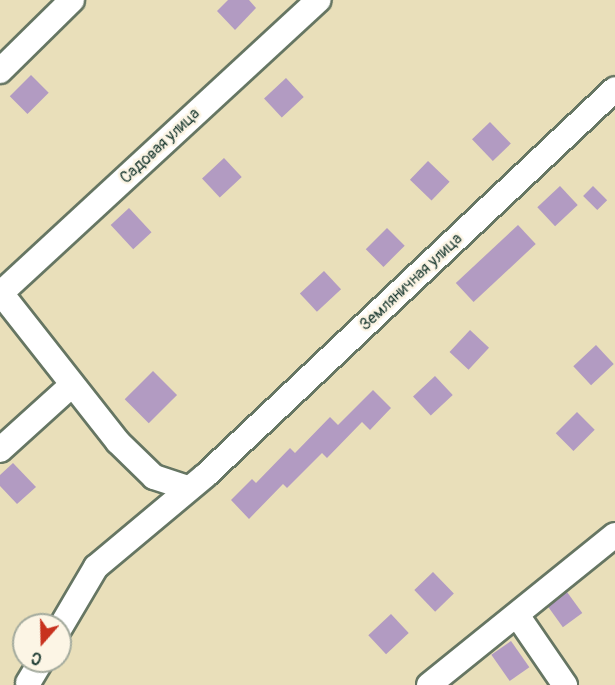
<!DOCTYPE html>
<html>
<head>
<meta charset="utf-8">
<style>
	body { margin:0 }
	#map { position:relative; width:615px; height:685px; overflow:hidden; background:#e9dfba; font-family:Pangolin,sans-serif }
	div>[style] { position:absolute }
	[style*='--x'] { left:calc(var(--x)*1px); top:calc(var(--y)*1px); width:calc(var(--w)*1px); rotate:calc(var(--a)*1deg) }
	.building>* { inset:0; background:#b29bc2; transform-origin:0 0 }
	.roads { filter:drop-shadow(2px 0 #667663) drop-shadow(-2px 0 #667663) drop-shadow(0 2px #667663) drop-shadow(0 -2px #667663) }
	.minor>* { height:24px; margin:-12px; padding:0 12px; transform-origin:12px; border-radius:12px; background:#fff }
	span { translate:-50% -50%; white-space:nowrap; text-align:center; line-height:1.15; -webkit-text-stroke:5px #fcf5e5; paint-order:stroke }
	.street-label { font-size:16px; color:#1f3d34 }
	.north { position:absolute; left:12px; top:613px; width:60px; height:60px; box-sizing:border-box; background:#fcf5e5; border:2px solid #a4ab9e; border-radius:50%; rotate:200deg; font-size:16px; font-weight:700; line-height:24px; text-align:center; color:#1f3d34 }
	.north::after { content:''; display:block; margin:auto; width:21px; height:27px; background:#c8321e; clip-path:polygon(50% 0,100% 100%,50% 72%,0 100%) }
</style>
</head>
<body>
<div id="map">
	<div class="building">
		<div style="clip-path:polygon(228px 0,249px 0,256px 8px,235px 30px,217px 11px)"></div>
		<div style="left:31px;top:75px;width:25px;height:30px;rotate:45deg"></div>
		<div style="left:286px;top:78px;width:26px;height:30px;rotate:47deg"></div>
		<div style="left:490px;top:122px;width:30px;height:25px;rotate:46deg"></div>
		<div style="left:224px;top:158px;width:26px;height:30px;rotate:47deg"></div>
		<div style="left:428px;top:161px;width:30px;height:26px;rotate:44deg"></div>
		<div style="left:560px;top:186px;width:26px;height:31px;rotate:47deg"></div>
		<div style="left:593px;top:186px;width:20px;height:14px;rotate:45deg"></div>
		<div style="left:129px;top:208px;width:33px;height:25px;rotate:47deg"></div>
		<div style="left:518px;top:225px;width:26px;height:85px;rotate:47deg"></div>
		<div style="left:387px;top:228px;width:25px;height:30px;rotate:45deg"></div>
		<div style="left:324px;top:271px;width:25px;height:33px;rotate:47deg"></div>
		<div style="left:470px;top:330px;width:26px;height:30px;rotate:43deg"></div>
		<div style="left:596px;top:345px;width:26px;height:31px;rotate:47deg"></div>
		<div style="left:153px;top:371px;width:34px;height:40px;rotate:45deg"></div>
		<div style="left:435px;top:376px;width:26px;height:30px;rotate:47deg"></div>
		<div style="clip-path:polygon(373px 390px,391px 408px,370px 430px,362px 422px,327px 458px,322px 453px,287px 488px,283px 484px,249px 519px,231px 500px,252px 479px,256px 483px,290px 448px,295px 453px,330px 417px,338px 425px)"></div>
		<div style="left:577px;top:412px;width:25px;height:30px;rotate:45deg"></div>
		<div style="clip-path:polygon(13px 463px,36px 487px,17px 504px,0 486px,0 475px)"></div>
		<div style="left:433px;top:572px;width:30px;height:26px;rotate:46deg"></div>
		<div style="left:567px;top:592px;width:26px;height:24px;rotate:54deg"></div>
		<div style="left:391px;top:614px;width:26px;height:31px;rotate:47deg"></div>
		<div style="left:511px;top:641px;width:32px;height:24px;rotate:55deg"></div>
	</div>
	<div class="roads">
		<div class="minor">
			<div style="--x:0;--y:71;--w:101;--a:-44.6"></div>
			<div style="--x:0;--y:292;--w:191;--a:51.8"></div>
			<div style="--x:118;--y:442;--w:50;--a:44.2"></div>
			<div style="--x:154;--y:477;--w:35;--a:18"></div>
			<div style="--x:1;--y:293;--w:432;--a:-42.7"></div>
			<div style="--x:0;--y:450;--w:97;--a:-42.1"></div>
			<div style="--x:517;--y:615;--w:85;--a:55.6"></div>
			<div style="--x:60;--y:628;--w:71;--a:-59.5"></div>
			<div style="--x:96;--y:567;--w:143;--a:-39.9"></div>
			<div style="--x:206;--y:475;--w:562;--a:-43.34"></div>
			<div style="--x:28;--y:683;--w:26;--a:-59"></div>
			<div style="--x:429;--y:685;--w:239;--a:-38.9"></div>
		</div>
	</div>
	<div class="street-label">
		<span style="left:160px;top:146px;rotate:-43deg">Садовая улица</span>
		<span style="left:411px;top:282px;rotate:-43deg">Земляничная улица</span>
	</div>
	<div class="north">С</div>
</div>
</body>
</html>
